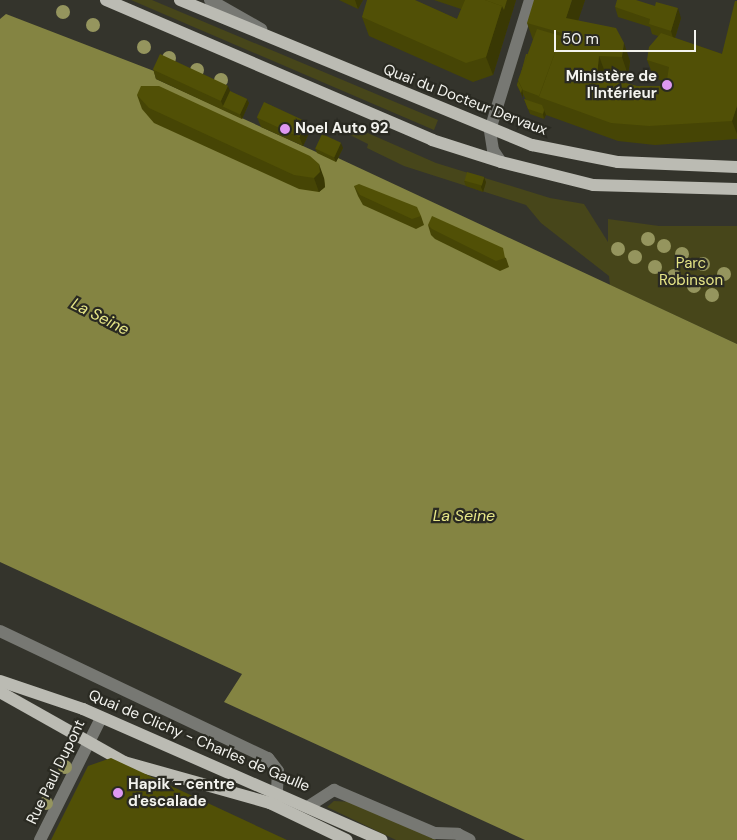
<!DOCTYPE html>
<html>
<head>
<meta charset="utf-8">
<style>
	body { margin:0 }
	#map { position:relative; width:737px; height:840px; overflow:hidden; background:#34342c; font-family:"DM Sans",sans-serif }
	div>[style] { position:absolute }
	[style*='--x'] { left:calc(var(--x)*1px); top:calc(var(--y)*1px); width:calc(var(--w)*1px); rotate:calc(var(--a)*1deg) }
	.green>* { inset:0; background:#47461a }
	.water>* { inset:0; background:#848442 }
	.minor>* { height:12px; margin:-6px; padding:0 6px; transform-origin:6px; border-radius:6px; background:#777873 }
	.major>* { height:12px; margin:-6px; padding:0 6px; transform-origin:6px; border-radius:6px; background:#bbbbb3 }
	.trees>* { width:14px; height:14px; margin:-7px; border-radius:50%; background:#95955e }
	.wall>* { inset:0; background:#464505 }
	.shaded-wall>* { inset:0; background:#393804 }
	.building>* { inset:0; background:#515006; transform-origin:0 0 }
	.dots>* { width:14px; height:14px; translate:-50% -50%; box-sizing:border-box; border:2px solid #2a2a22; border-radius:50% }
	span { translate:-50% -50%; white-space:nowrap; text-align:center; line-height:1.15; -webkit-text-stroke:4.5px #2a2a22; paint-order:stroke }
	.poi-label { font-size:15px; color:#f3f3ee; font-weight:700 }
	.right { translate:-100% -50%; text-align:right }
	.left { translate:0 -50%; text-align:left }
	.street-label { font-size:15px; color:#f3f3ee }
	.park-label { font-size:15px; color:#e5e486 }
	.water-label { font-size:16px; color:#e7e788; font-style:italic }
	.scale { position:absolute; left:554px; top:30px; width:142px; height:22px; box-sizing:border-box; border:2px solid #f3f3ee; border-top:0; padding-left:6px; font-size:15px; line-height:18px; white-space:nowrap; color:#f3f3ee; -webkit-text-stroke:4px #2a2a22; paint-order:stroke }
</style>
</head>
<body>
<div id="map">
	<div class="green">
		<div style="clip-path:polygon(131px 0,152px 0,438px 120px,434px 130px)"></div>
		<div style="clip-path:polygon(354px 127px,436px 163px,550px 198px,584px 204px,608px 242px,608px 219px,659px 226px,737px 226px,737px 344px,610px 285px,609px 276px,541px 223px,526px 205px,404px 166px,367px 148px,368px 144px,350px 135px)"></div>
		<div style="clip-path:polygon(334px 801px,353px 802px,436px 840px,396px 840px,327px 807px)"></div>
	</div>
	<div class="water">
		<div style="clip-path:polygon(6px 14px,154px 71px,156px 79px,336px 161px,338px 158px,737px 344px,737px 840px,525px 840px,224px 702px,242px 674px,0 562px,0 19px)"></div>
	</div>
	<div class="minor">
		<div style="--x:210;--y:0;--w:59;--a:29.6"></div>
		<div style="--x:501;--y:162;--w:14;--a:-124"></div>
		<div style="--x:493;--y:150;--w:20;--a:-99"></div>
		<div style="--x:490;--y:130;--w:136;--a:-72.9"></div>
		<div style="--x:0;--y:631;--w:297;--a:25.4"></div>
		<div style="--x:268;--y:758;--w:16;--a:52"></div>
		<div style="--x:278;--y:771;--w:19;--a:93"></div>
		<div style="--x:309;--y:806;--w:30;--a:-33"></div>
		<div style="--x:334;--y:790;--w:110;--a:23.1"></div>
		<div style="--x:435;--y:833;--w:23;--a:2"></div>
		<div style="--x:458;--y:834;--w:13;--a:27"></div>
		<div style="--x:40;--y:840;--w:136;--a:-63.4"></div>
	</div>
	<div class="major">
		<div style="--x:106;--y:0;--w:355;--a:23.2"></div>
		<div style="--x:432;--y:140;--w:72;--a:17.7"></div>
		<div style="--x:501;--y:162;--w:95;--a:14"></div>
		<div style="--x:593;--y:185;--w:144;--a:1.6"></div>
		<div style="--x:180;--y:0;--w:381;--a:22.4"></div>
		<div style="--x:532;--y:145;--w:88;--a:11.2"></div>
		<div style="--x:618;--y:162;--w:119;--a:2.4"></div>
		<div style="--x:0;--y:681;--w:88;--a:18.6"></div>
		<div style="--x:83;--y:709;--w:326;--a:23.7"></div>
		<div style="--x:0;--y:692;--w:142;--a:29.4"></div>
		<div style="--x:124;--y:762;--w:152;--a:15.7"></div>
		<div style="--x:270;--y:803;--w:85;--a:25.7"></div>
	</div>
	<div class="trees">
		<div style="left:63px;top:12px"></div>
		<div style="left:93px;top:25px"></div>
		<div style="left:144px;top:47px"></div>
		<div style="left:169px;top:58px"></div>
		<div style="left:197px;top:70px"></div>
		<div style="left:221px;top:80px"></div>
		<div style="left:648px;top:239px"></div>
		<div style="left:664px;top:246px"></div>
		<div style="left:618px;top:249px"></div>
		<div style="left:682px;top:254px"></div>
		<div style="left:635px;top:257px"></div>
		<div style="left:703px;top:264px"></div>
		<div style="left:655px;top:267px"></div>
		<div style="left:724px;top:274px"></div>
		<div style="left:674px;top:276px"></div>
		<div style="left:694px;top:286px"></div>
		<div style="left:712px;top:295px"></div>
		<div style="left:65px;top:767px"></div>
		<div style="left:46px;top:803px"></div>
	</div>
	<div class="wall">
		<div style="clip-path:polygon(339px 0,363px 0,358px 9px)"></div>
		<div style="clip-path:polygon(434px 0,516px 0,493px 75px,473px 82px,369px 36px,362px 17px,419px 2px,457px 19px,461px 9px)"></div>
		<div style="clip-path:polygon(585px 0,578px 20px,630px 61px,628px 75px,606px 75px,605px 78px,637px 86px,666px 86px,666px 82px,654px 78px,647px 60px,658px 36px,652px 34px,650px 27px,618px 17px,615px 7px,681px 18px,675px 38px,722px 54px,737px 1px,737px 139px,655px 145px,618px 141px,546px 115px,544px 119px,530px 114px,524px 99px,526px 100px,523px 94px,523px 98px,517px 85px,533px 40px,527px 23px)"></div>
		<div style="clip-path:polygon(153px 69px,230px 91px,249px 103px,242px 119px,156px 79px)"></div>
		<div style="clip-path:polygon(137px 95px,324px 178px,325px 187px,319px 192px,299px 189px,154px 123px,142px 109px)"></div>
		<div style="clip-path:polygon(257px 117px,306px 122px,310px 131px,303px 146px,261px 127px)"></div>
		<div style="clip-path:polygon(315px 148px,343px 148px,336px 162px,317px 153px)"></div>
		<div style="clip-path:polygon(464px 181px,486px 182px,483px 192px,466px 186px)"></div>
		<div style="clip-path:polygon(354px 186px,421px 216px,424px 225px,416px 229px,363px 205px,358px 196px)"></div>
		<div style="clip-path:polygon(428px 225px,506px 258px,509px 267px,500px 271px,435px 239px,431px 235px)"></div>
	</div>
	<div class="shaded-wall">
		<div style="clip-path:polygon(355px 0,363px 0,358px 9px)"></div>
		<div style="clip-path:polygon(507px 0,516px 0,493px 75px,486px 57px,502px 6px)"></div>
		<div style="clip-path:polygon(572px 0,585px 0,573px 36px,566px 18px)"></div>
		<div style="clip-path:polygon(678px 8px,681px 18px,674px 41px,671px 31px)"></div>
		<div style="clip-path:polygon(624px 43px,630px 61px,628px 75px,622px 57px)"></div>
		<div style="clip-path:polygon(599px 56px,606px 75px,604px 95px,597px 76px)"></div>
		<div style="clip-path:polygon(228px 86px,232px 96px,223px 106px,221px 101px)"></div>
		<div style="clip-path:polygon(522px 89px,523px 94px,523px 98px,521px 93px)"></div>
		<div style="clip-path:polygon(247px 99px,249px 103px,242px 119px,240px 114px)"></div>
		<div style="clip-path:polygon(737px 106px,737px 134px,732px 121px)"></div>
		<div style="clip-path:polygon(544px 110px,546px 115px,544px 119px,543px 114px)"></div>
		<div style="clip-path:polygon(306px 122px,310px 131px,303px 146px,299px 136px)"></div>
		<div style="clip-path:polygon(341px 143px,343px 148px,336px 162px,334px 157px)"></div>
		<div style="clip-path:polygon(319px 164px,324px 178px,325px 187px,319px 192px,314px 178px)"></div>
		<div style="clip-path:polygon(484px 177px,486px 182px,483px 192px,481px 187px)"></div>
	</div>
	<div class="building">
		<div style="clip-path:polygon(367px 0,415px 0,457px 19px,465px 0,485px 0,502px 6px,486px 57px,466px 63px,362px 17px)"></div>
		<div style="clip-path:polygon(485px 0,507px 0,504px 10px,502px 6px)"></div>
		<div style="clip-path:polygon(534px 0,572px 0,566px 18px,616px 28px,624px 43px,622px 57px,599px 56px,597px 76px,637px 86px,666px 86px,669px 67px,647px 60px,649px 47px,661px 33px,722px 54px,735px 1px,737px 1px,737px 106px,732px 121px,649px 126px,611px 123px,539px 97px,562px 33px,527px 23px)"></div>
		<div style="clip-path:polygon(617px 0,636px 0,655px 6px,656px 2px,678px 8px,671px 31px,649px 24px,650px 19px,615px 7px)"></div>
		<div style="clip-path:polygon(537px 29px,561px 36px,539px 96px,523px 90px,518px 80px)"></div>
		<div style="left:160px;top:54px;width:75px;height:17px;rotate:25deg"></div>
		<div style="clip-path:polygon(526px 54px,528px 54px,520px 77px)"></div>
		<div style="clip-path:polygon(518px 81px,522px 89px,521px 93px,517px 85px)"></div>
		<div style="clip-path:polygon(141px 86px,159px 86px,310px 156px,319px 164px,320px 172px,314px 178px,294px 175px,149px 108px,137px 95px)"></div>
		<div style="left:230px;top:91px;width:19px;height:17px;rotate:25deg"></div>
		<div style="clip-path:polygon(524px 99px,542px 105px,544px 110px,543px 114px,528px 109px)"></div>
		<div style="left:264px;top:102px;width:47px;height:17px;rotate:25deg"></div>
		<div style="left:322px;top:134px;width:21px;height:16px;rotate:25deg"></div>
		<div style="left:467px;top:172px;width:18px;height:9px;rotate:16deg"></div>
		<div style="clip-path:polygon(359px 184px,417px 207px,421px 216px,412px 219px,360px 195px,354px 186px)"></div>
		<div style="clip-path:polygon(432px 216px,503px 248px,505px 258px,496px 261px,432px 229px,428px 225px)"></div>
		<div style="clip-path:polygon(111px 758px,287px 840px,51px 840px,88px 766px)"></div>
	</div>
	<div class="dots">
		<div style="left:667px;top:85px;background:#de98f2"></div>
		<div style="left:285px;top:129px;background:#de98f2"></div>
		<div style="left:118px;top:793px;background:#de98f2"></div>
	</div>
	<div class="poi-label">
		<span class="right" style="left:657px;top:85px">Ministère de<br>l'Intérieur</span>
		<span class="left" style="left:295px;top:129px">Noel Auto 92</span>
		<span class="left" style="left:128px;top:793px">Hapik - centre<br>d'escalade</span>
	</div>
	<div class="street-label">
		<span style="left:465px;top:100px;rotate:21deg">Quai du Docteur Dervaux</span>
		<span style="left:199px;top:741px;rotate:23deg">Quai de Clichy - Charles de Gaulle</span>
		<span style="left:56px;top:772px;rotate:-64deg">Rue Paul Dupont</span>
	</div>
	<div class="park-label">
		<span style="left:691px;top:272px">Parc<br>Robinson</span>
	</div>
	<div class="water-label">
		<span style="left:100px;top:317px;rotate:27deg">La Seine</span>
		<span style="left:464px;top:516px">La Seine</span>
	</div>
	<div class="scale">50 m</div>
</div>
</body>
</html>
